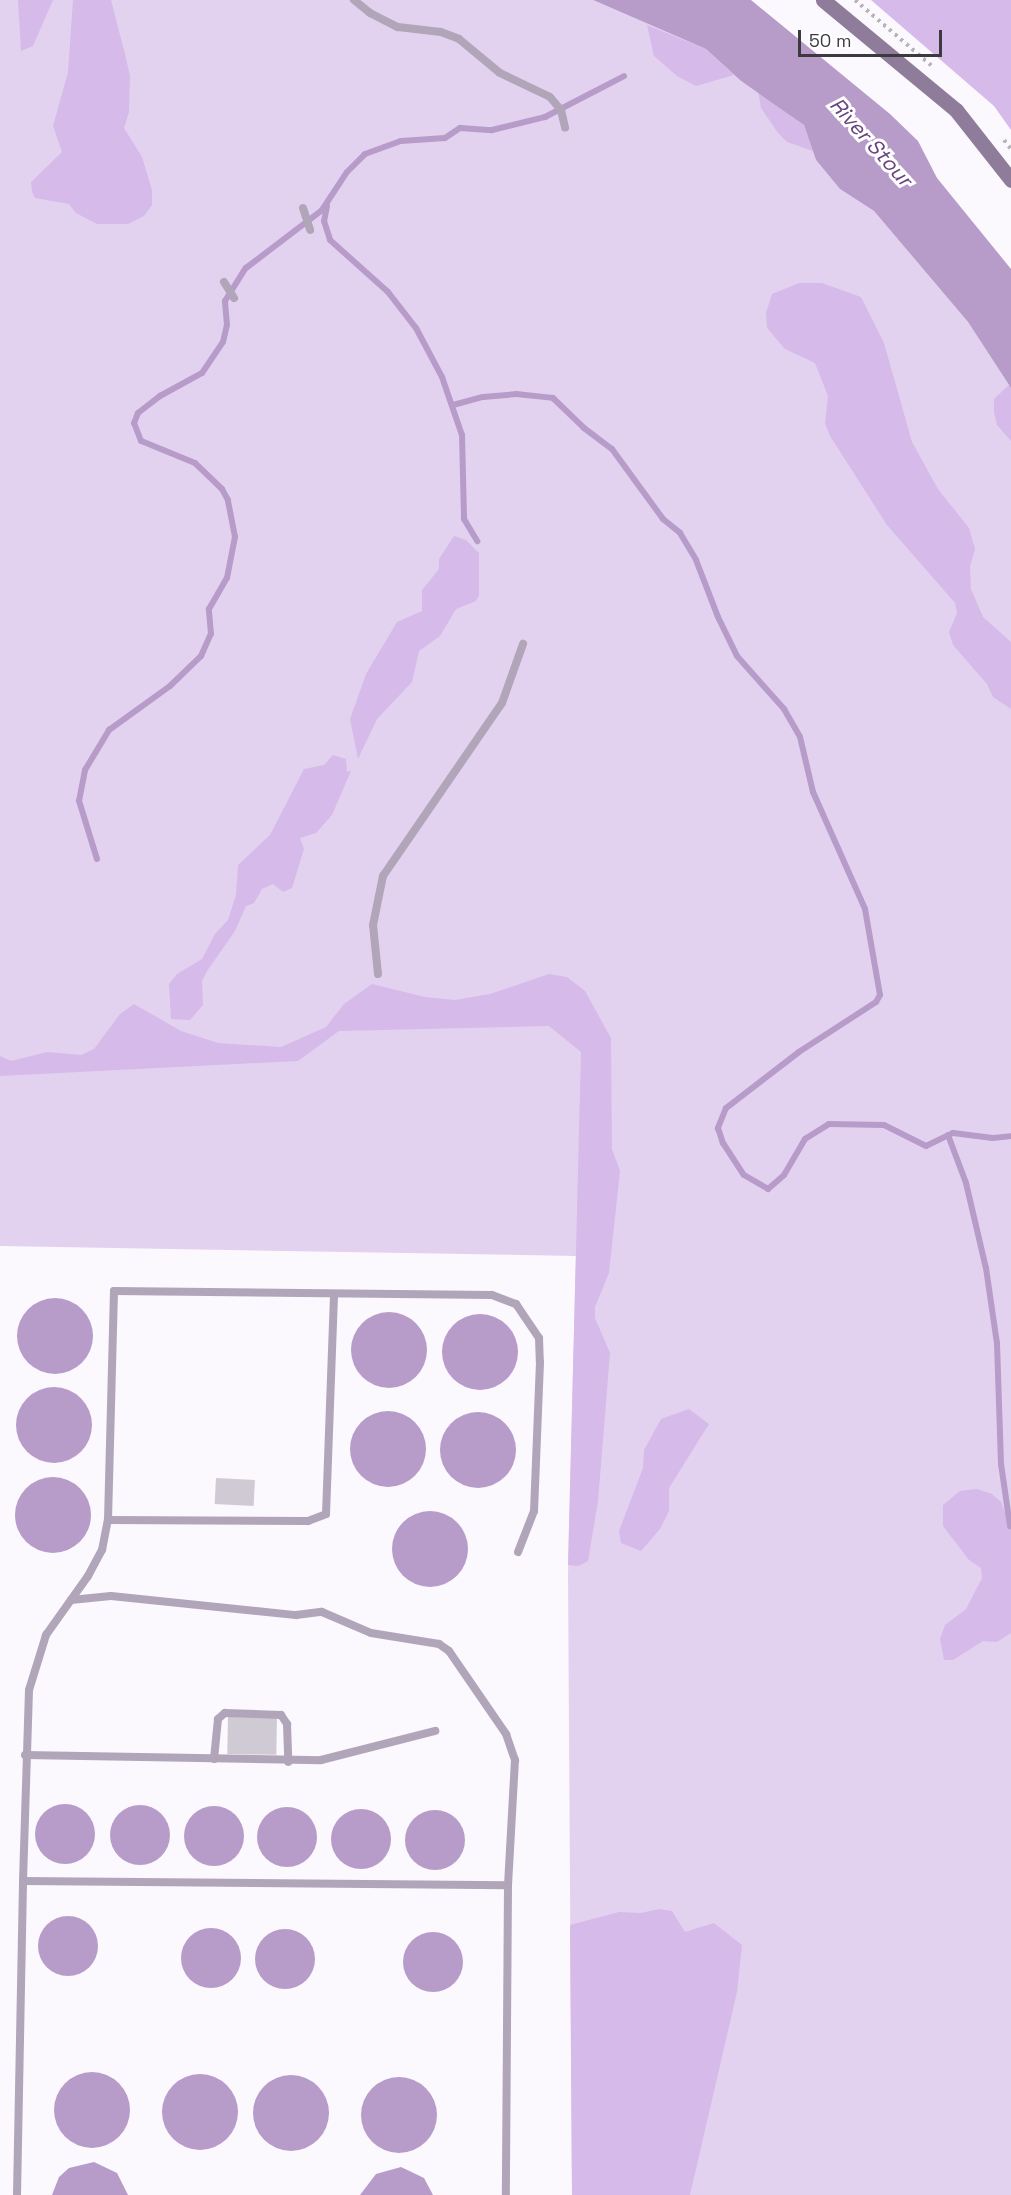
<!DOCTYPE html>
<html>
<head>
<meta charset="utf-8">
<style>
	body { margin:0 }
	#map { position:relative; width:1011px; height:2195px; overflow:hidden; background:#fbf8fe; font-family:"Space Grotesk",sans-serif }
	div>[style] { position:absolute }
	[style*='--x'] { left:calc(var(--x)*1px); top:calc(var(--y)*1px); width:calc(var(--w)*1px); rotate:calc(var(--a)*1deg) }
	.green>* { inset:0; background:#e3d2ef }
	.forest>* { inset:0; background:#d6bae9 }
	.water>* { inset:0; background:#b79cca }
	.round { border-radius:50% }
	.stream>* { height:6px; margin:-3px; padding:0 3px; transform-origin:3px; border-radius:3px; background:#b79cca }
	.building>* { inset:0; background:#d0cad5; transform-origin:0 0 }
	.path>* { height:4px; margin-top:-2px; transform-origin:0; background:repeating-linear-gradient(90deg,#b6b3b9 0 3px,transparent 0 7.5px) }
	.lane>* { height:8px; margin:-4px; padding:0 4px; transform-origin:4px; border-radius:4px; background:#b1a5ba }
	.secondary>* { height:15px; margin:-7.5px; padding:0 7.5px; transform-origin:7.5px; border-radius:7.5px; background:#8e7c9a }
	span { translate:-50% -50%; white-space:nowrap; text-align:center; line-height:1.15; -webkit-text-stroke:6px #fff; paint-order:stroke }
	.water-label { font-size:21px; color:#68447f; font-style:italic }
	.scale { position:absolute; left:798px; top:30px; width:144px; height:27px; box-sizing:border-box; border:3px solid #3c3a3e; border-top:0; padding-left:8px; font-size:18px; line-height:21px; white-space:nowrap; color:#3c3a3e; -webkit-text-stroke:4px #fff; paint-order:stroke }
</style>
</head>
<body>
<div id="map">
	<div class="green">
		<div style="clip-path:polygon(0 0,593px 0,706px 49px,741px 81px,804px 125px,816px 160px,840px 189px,874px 211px,968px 322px,1011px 388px,1011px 2195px,572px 2195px,568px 1575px,576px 1256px,0 1246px)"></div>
	</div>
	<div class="forest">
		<div style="clip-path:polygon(18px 0,53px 0,33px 46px,21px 51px)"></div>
		<div style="clip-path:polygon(73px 0,111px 0,125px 54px,130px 76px,129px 112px,124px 128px,142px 157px,152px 190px,152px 205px,144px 216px,128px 224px,97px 224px,76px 213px,69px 204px,35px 198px,32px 192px,31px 182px,62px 152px,53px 126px,68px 72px)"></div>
		<div style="clip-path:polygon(871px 0,1011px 0,1011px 130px,994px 106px)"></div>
		<div style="clip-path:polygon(647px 25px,706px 49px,734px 75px,696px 86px,677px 76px,654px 56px)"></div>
		<div style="clip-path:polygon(758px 91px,804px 125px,813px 151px,787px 142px,778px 133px,761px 108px)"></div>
		<div style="clip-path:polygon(799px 283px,822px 283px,861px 297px,884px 343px,912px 442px,938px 489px,969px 528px,975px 549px,970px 567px,971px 589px,983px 617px,1011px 642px,1011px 709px,993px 697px,987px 684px,953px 645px,949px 632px,957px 613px,955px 603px,887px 525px,830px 436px,825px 423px,828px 396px,815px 363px,785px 349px,767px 328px,766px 313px,772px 294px)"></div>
		<div style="clip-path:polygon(1009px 385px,1011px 388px,1011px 441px,997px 425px,994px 412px,994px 399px)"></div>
		<div style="clip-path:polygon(454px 536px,466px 540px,479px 553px,479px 595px,476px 601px,456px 609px,440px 636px,419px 651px,412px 682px,377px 719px,358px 759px,350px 719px,366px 674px,397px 622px,422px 611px,422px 590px,439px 569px,439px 559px)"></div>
		<div style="clip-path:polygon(333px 755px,346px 759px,347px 772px,351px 771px,332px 815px,316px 833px,300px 838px,304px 849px,292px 888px,283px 892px,273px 884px,262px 889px,254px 903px,246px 906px,235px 931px,207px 971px,202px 981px,203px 1005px,190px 1020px,171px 1019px,169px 984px,177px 974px,202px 959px,215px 934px,228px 920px,236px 895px,238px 865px,270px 835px,304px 769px,324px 765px)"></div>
		<div style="clip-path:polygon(549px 974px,567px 977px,585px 991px,611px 1038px,612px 1149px,620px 1171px,609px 1273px,595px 1307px,595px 1318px,610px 1353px,598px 1501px,588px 1561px,578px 1566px,568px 1565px,581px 1052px,549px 1026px,339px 1031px,298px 1061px,0 1076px,0 1056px,11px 1061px,47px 1052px,81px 1055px,94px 1049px,120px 1014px,134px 1004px,181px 1031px,218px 1043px,281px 1047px,326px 1027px,344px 1004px,372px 984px,425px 997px,455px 1000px,490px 994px)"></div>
		<div style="clip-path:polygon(689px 1409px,709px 1424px,669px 1488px,669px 1511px,660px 1529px,641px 1551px,621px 1543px,619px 1531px,643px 1468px,644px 1450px,661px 1419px)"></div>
		<div style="clip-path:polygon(977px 1489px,992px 1494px,1001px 1502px,1011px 1528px,1011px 1633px,997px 1642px,983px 1641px,953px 1660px,944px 1660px,940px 1639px,945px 1625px,966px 1609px,982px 1578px,981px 1568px,969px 1560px,943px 1526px,943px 1505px,960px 1491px)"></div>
		<div style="clip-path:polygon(659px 1909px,672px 1911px,685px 1932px,714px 1923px,742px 1945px,737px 1992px,690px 2195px,572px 2195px,570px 1925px,619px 1912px,641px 1913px)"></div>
	</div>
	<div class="water">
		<div style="clip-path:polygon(593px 0,751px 0,890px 114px,918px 141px,937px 178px,1011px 269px,1011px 388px,968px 322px,874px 211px,840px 189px,816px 160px,804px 125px,741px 81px,706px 49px)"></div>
		<div class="round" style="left:17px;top:1298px;width:76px;height:76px"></div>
		<div class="round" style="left:351px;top:1312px;width:76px;height:76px"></div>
		<div class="round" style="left:442px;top:1314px;width:76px;height:76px"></div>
		<div class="round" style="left:16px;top:1387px;width:76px;height:76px"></div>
		<div class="round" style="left:350px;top:1411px;width:76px;height:76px"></div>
		<div class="round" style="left:440px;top:1412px;width:76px;height:76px"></div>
		<div class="round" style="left:15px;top:1477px;width:76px;height:76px"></div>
		<div class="round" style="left:392px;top:1511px;width:76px;height:76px"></div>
		<div class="round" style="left:35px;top:1804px;width:60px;height:60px"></div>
		<div class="round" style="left:110px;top:1805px;width:60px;height:60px"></div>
		<div class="round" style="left:184px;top:1806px;width:60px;height:60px"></div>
		<div class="round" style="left:257px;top:1807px;width:60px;height:60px"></div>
		<div class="round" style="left:331px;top:1809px;width:60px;height:60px"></div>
		<div class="round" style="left:405px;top:1810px;width:60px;height:60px"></div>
		<div class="round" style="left:38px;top:1916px;width:60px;height:60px"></div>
		<div class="round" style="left:181px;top:1928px;width:60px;height:60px"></div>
		<div class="round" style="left:255px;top:1929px;width:60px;height:60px"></div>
		<div class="round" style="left:403px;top:1932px;width:60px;height:60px"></div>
		<div class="round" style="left:54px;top:2072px;width:76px;height:76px"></div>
		<div class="round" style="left:162px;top:2074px;width:76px;height:76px"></div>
		<div class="round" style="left:253px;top:2075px;width:76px;height:76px"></div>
		<div class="round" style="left:361px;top:2077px;width:76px;height:76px"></div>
		<div style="clip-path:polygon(94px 2162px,117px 2173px,128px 2195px,52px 2195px,59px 2177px,69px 2168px)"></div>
		<div style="clip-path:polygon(401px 2167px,424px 2178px,433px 2195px,360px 2195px,376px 2174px)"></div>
	</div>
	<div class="stream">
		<div style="--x:327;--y:206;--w:15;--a:101"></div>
		<div style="--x:324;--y:221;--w:20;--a:72"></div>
		<div style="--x:330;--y:240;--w:78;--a:41.9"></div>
		<div style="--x:388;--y:292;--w:46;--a:52.1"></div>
		<div style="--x:416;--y:328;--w:55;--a:62"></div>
		<div style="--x:442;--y:377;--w:61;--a:71"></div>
		<div style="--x:462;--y:435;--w:84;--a:88.6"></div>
		<div style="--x:464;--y:519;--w:26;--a:59"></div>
		<div style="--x:453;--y:405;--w:31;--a:-15"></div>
		<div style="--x:483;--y:397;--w:33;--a:-5"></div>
		<div style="--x:516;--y:394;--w:37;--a:6"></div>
		<div style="--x:553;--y:398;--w:43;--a:44.1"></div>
		<div style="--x:584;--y:428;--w:35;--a:37"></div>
		<div style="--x:612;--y:449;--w:87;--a:53.9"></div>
		<div style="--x:663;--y:519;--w:22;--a:39"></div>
		<div style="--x:680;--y:533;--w:31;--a:59"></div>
		<div style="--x:696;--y:560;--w:61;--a:68.9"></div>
		<div style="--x:718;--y:617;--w:43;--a:64"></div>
		<div style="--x:737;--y:656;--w:71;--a:48.4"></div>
		<div style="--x:784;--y:709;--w:32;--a:60"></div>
		<div style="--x:800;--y:737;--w:57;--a:76.7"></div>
		<div style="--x:813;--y:792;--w:128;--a:66"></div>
		<div style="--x:865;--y:909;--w:87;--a:80.1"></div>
		<div style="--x:880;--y:995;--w:8;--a:120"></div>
		<div style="--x:876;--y:1002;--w:92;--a:147"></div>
		<div style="--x:799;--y:1052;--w:92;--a:142.5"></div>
		<div style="--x:726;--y:1108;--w:22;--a:112"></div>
		<div style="--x:718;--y:1128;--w:16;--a:72"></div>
		<div style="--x:723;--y:1143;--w:38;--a:57"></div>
		<div style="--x:744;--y:1175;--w:28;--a:30"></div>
		<div style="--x:768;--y:1189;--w:21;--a:-41"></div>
		<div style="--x:784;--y:1175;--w:42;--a:-59.7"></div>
		<div style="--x:805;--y:1139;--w:28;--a:-32"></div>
		<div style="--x:829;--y:1124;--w:55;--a:1"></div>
		<div style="--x:884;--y:1125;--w:47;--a:26.6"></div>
		<div style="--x:926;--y:1146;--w:30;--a:-26"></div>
		<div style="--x:953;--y:1133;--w:40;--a:7.1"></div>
		<div style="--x:993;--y:1138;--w:18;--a:-6"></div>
		<div style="--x:97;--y:859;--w:61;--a:-107.2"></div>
		<div style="--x:79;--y:801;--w:32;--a:-79"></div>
		<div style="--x:85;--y:770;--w:47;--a:-59"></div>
		<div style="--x:109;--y:730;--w:75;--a:-35.8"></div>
		<div style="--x:170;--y:686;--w:43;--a:-44.1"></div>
		<div style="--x:201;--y:656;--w:24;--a:-66"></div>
		<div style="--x:211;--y:634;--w:25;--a:-95"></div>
		<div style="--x:209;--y:609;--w:36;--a:-60"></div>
		<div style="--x:227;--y:578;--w:42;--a:-79"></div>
		<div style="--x:235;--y:537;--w:38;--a:-101"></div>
		<div style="--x:228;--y:500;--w:13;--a:-119"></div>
		<div style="--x:222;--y:489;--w:37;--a:-136"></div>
		<div style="--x:195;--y:463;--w:58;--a:-157.8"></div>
		<div style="--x:141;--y:441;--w:19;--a:-111"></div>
		<div style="--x:134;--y:423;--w:11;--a:-68"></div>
		<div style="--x:138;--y:413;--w:28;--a:-38"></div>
		<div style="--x:160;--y:396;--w:48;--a:-28.7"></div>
		<div style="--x:202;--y:373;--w:37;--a:-56"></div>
		<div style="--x:223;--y:342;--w:17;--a:-77"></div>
		<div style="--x:227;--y:325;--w:24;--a:-95"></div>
		<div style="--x:225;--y:301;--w:39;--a:-58"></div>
		<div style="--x:246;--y:268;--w:96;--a:-37.3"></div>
		<div style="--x:322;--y:210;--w:45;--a:-56.7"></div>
		<div style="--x:347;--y:172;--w:25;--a:-45"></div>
		<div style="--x:365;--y:154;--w:38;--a:-20"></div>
		<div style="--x:401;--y:141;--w:44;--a:-3.9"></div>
		<div style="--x:445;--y:138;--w:18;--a:-34"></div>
		<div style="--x:460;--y:128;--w:32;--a:4"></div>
		<div style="--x:492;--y:130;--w:55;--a:-13.8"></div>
		<div style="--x:545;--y:117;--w:89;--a:-27.4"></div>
		<div style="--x:948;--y:1135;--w:51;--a:69.4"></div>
		<div style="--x:966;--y:1183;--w:87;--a:76.8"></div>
		<div style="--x:986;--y:1268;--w:76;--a:81.7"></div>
		<div style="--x:997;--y:1343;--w:121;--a:88.1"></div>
		<div style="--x:1001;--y:1464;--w:63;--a:81.7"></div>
	</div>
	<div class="building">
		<div style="left:216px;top:1478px;width:39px;height:26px;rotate:3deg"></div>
		<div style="left:228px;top:1715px;width:49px;height:39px;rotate:1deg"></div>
	</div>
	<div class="path">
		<div style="--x:855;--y:0;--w:101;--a:40.6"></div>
		<div style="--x:1004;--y:140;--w:11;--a:52"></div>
	</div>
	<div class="lane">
		<div style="--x:354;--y:0;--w:21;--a:39"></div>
		<div style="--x:370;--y:13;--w:31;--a:27"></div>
		<div style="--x:398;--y:27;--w:43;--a:6.6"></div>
		<div style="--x:441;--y:32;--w:19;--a:21"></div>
		<div style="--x:459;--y:39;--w:53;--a:39.7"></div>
		<div style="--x:500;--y:73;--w:55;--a:25.6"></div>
		<div style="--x:550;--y:97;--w:17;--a:50"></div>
		<div style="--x:561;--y:110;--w:18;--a:77"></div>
		<div style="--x:303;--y:208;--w:23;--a:72"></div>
		<div style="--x:224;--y:282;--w:19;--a:58"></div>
		<div style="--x:378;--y:974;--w:49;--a:-95.8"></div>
		<div style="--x:373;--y:925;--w:50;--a:-78.5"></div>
		<div style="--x:383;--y:876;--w:210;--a:-55.5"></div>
		<div style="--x:502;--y:703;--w:63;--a:-70.4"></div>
		<div style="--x:108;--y:1520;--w:200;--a:0.3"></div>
		<div style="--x:308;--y:1521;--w:19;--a:-21"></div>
		<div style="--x:326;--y:1514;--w:220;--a:-87.9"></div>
		<div style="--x:71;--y:1600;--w:40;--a:-5.7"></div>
		<div style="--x:111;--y:1596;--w:186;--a:5.9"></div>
		<div style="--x:296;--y:1615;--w:26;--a:-7"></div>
		<div style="--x:322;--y:1612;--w:53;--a:23.2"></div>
		<div style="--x:371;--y:1633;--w:69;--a:9.2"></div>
		<div style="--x:439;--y:1644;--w:12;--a:35"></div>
		<div style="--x:449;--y:1651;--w:101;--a:55.5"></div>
		<div style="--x:506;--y:1734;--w:28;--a:71"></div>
		<div style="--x:515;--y:1760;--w:125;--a:93.2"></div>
		<div style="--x:508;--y:1885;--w:310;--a:90.4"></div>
		<div style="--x:25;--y:1755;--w:296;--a:1"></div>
		<div style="--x:321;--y:1760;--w:118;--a:-14.3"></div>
		<div style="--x:214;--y:1759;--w:40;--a:-84.3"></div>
		<div style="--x:218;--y:1719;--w:9;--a:-41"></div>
		<div style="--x:225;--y:1713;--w:56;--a:2"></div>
		<div style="--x:281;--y:1715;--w:11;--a:56"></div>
		<div style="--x:287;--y:1724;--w:38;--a:88"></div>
		<div style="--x:23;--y:1881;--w:191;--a:-88.2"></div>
		<div style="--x:29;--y:1690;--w:58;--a:-72.8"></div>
		<div style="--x:46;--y:1635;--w:72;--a:-54.6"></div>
		<div style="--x:88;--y:1576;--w:30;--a:-62"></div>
		<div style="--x:102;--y:1550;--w:31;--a:-79"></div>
		<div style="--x:108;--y:1520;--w:229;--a:-88.5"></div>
		<div style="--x:114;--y:1291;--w:378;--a:0.6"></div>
		<div style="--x:492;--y:1295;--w:26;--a:21"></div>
		<div style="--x:516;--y:1304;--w:41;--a:55.9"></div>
		<div style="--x:539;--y:1338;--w:24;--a:88"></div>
		<div style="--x:540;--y:1362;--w:149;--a:92.3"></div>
		<div style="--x:534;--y:1511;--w:44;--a:111.3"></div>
		<div style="--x:17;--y:2195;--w:314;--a:-88.9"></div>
		<div style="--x:23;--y:1881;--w:485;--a:0.5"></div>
	</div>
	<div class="secondary">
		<div style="--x:823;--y:0;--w:173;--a:39.6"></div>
		<div style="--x:956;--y:110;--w:89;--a:51.8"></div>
	</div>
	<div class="water-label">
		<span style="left:871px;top:142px;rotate:48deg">River Stour</span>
	</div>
	<div class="scale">50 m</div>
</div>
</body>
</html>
